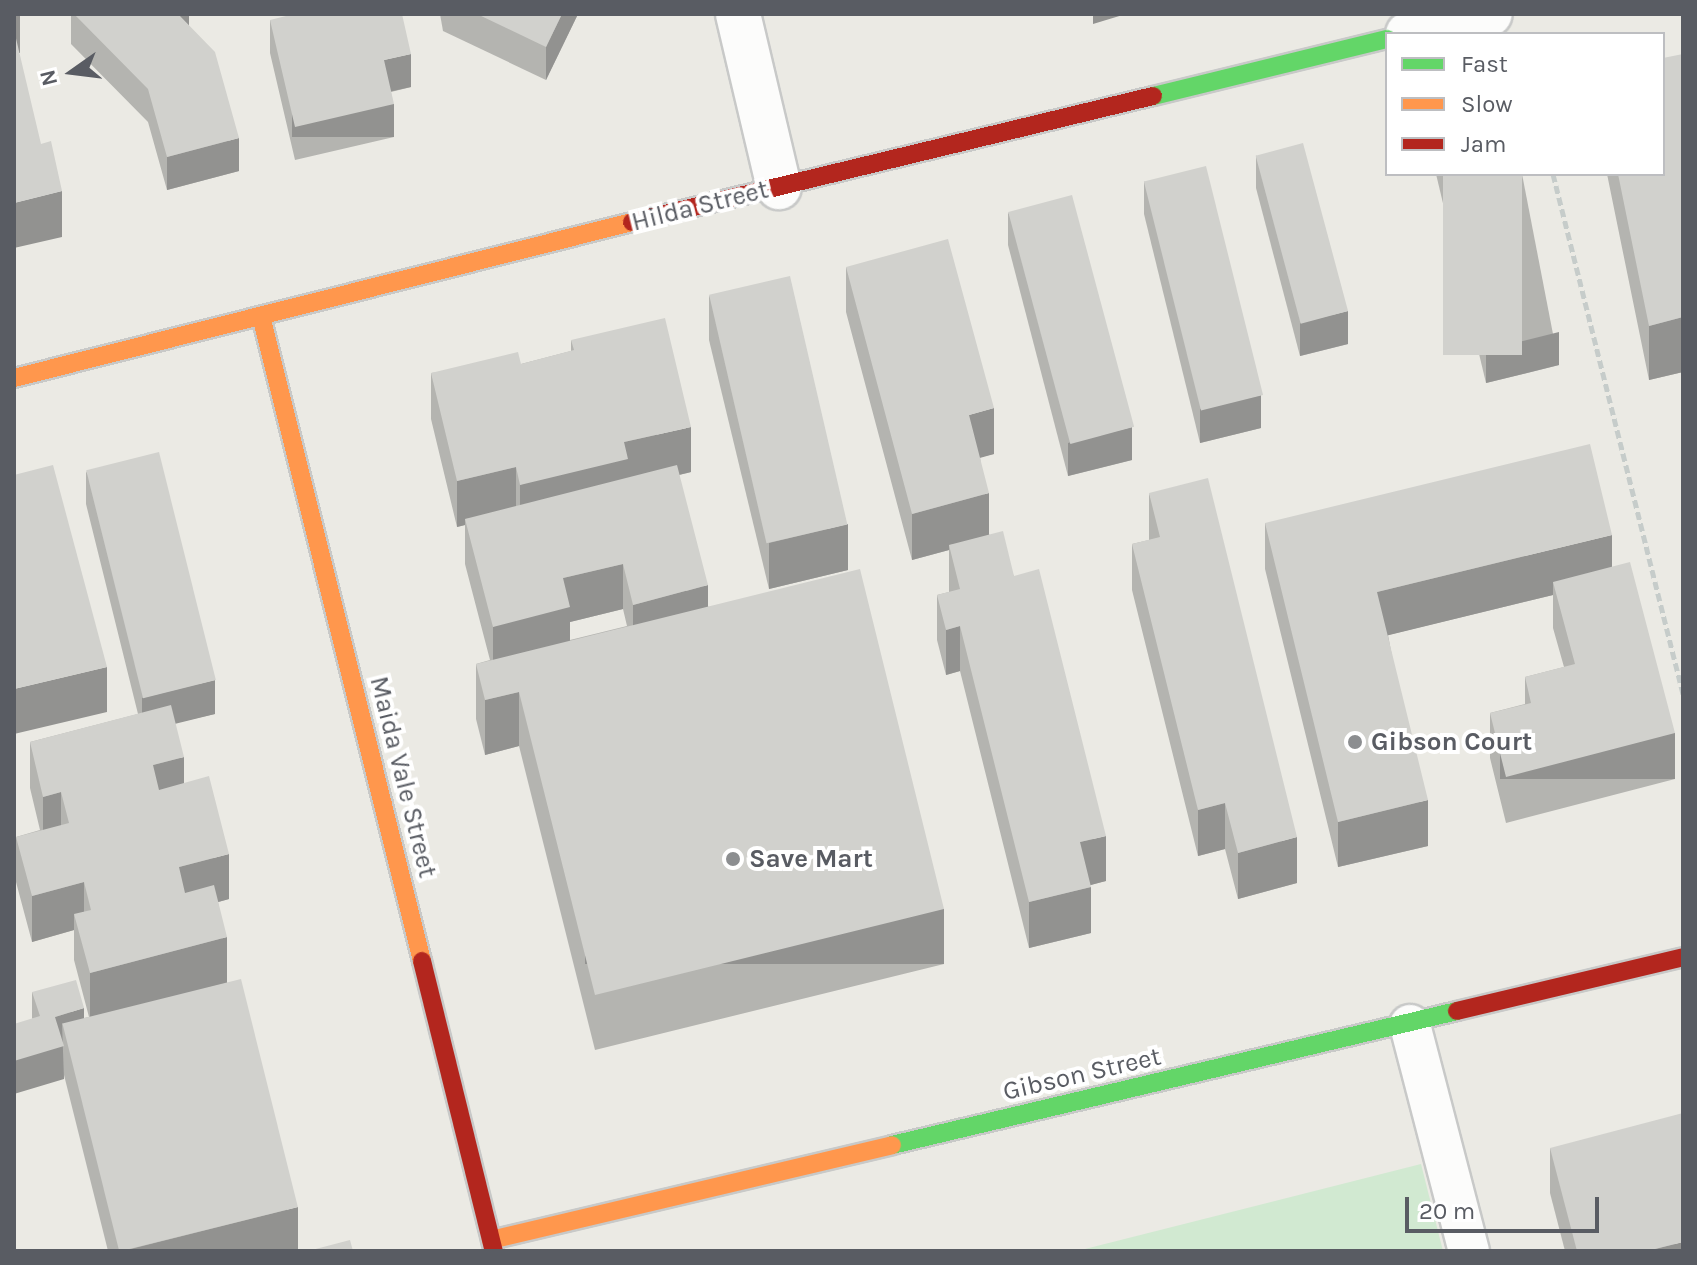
<!DOCTYPE html>
<html>
<head>
<meta charset="utf-8">
<style>
	body { margin:0 }
	#map { position:relative; width:1697px; height:1265px; overflow:hidden; background:#ebeae4; font-family:Karla,sans-serif }
	div>[style] { position:absolute }
	[style*='--x'] { left:calc(var(--x)*1px); top:calc(var(--y)*1px); width:calc(var(--w)*1px); rotate:calc(var(--a)*1deg) }
	.green>* { inset:0; background:#d1e9d1 }
	.path>* { height:5px; margin-top:-2.5px; transform-origin:0; background:repeating-linear-gradient(90deg,#c6ccca 0 8px,transparent 0 12px) }
	.roads { filter:drop-shadow(2px 0 #c8c9c8) drop-shadow(-2px 0 #c8c9c8) drop-shadow(0 2px #c8c9c8) drop-shadow(0 -2px #c8c9c8) }
	.lane>* { height:40px; margin:-20px; padding:0 20px; transform-origin:20px; border-radius:20px; background:#fcfcfb }
	.street>* { height:44px; margin:-22px; padding:0 22px; transform-origin:22px; border-radius:22px; background:#fcfcfb }
	.fast>* { height:18px; margin:-9px; padding:0 9px; transform-origin:9px; border-radius:9px; background:#63d668 }
	.slow>* { height:18px; margin:-9px; padding:0 9px; transform-origin:9px; border-radius:9px; background:#ff974d }
	.jam>* { height:18px; margin:-9px; padding:0 9px; transform-origin:9px; border-radius:9px; background:#b3261e }
	.wall>* { inset:0; background:#b4b4b0 }
	.shaded-wall>* { inset:0; background:#929290; transform-origin:0 0 }
	.building>* { inset:0; background:#d1d1cd; transform-origin:0 0 }
	.dots>* { width:22px; height:22px; translate:-50% -50%; box-sizing:border-box; border:4px solid #fff; border-radius:50% }
	span { translate:-50% -50%; white-space:nowrap; text-align:center; line-height:1.15; -webkit-text-stroke:8px #fff; paint-order:stroke }
	.street-label { font-size:26px; color:#595c63 }
	.poi-label { font-size:26px; color:#595c63; font-weight:700 }
	.left { translate:0 -50%; text-align:left }
	.frame { position:absolute; inset:0; border:16px solid #595c63; pointer-events:none }
	.legend { position:absolute; left:1385px; top:32px; width:280px; height:144px; box-sizing:border-box; background:#fff; border:2px solid #bdbec1; margin:0; padding:10px 14px; list-style:none; font-size:24px; color:#595c63 }
	.legend li { display:flex; align-items:center; gap:16px; height:40px }
	.legend b { width:40px; border:2px solid #bdbec1 }
	.north { position:absolute; left:32px; top:32px; width:80px; height:80px; -webkit-text-stroke:6px #fff; paint-order:stroke; rotate:256deg; font-size:22px; font-weight:700; line-height:32px; text-align:center; color:#595c63 }
	.north::after { content:''; display:block; margin:auto; width:28px; height:36px; background:#595c63; clip-path:polygon(50% 0,100% 100%,50% 72%,0 100%) }
	.scale { position:absolute; left:1405px; top:1197px; width:194px; height:36px; box-sizing:border-box; border:4px solid #595c63; border-top:0; padding-left:10px; font-size:24px; line-height:28px; white-space:nowrap; color:#595c63; -webkit-text-stroke:6px #fff; paint-order:stroke }
</style>
</head>
<body>
<div id="map">
	<div class="green">
		<div style="clip-path:polygon(1421px 1164px,1443px 1251px,1077px 1251px)"></div>
	</div>
	<div class="path">
		<div style="--x:1553;--y:174;--w:536;--a:75.96"></div>
	</div>
	<div class="roads">
		<div class="lane">
			<div style="--x:1410;--y:1025;--w:234;--a:75.4"></div>
		</div>
		<div class="street">
			<div style="--x:738;--y:14;--w:178;--a:76.7"></div>
			<div style="--x:1408;--y:34;--w:84;--a:-13.7"></div>
		</div>
		<div class="fast">
			<div style="--x:1153;--y:96;--w:241;--a:-13.7"></div>
			<div style="--x:892;--y:1145;--w:581;--a:-13.34"></div>
		</div>
		<div class="slow">
			<div style="--x:261;--y:316;--w:665;--a:75.98"></div>
			<div style="--x:14;--y:378;--w:637;--a:-14.17"></div>
			<div style="--x:491;--y:1240;--w:412;--a:-13.3"></div>
		</div>
		<div class="jam">
			<div style="--x:632;--y:222;--w:536;--a:-13.6"></div>
			<div style="--x:422;--y:961;--w:299;--a:76.1"></div>
			<div style="--x:1457;--y:1011;--w:232;--a:-13.4"></div>
		</div>
	</div>
	<div class="wall">
		<div style="clip-path:polygon(71px 14px,189px 14px,189px 26px,239px 171px,167px 190px,148px 122px,71px 44px)"></div>
		<div style="clip-path:polygon(440px 14px,578px 14px,546px 80px,443px 31px)"></div>
		<div style="clip-path:polygon(270px 20px,411px 87px,391px 92px,394px 137px,295px 160px,270px 53px)"></div>
		<div style="clip-path:polygon(1683px 54px,1683px 372px,1649px 380px,1607px 174px,1663px 174px)"></div>
		<div style="clip-path:polygon(1256px 155px,1348px 344px,1300px 356px,1256px 188px)"></div>
		<div style="clip-path:polygon(1436px 174px,1522px 174px,1559px 365px,1486px 383px)"></div>
		<div style="clip-path:polygon(1144px 181px,1261px 428px,1200px 443px,1144px 214px)"></div>
		<div style="clip-path:polygon(1008px 212px,1132px 460px,1068px 476px,1008px 245px)"></div>
		<div style="clip-path:polygon(846px 267px,994px 454px,980px 457px,989px 534px,1014px 576px,1106px 881px,1090px 885px,1091px 933px,1029px 948px,960px 671px,946px 675px,937px 640px,937px 595px,949px 592px,949px 550px,912px 560px,846px 312px)"></div>
		<div style="clip-path:polygon(709px 295px,848px 570px,769px 589px,709px 340px)"></div>
		<div style="clip-path:polygon(evenodd,571px 340px,691px 472px,679px 475px,708px 606px,944px 964px,595px 1050px,519px 746px,485px 755px,476px 719px,476px 664px,490px 660px,465px 564px,465px 525px,457px 527px,431px 419px,431px 373px,521px 364px,571px 351px,571px 340px,623px 609px,627px 626px,570px 640px,570px 622px,623px 609px)"></div>
		<div style="clip-path:polygon(86px 471px,215px 714px,175px 723px,184px 783px,229px 899px,218px 902px,227px 982px,298px 1251px,108px 1251px,64px 1075px,64px 1079px,32px 1018px,32px 992px,84px 1018px,89px 1017px,74px 960px,74px 930px,32px 942px,16px 882px,16px 837px,40px 830px,30px 788px,30px 742px,138px 714px,86px 504px)"></div>
		<div style="clip-path:polygon(1149px 493px,1297px 883px,1238px 899px,1225px 849px,1198px 856px,1132px 590px,1132px 544px,1149px 540px)"></div>
		<div style="clip-path:polygon(1265px 523px,1612px 567px,1675px 779px,1506px 823px,1490px 758px,1490px 713px,1525px 704px,1525px 677px,1564px 667px,1553px 628px,1553px 595px,1388px 635px,1428px 846px,1338px 867px,1265px 569px)"></div>
		<div style="clip-path:polygon(1550px 1148px,1683px 1251px,1565px 1251px,1550px 1193px)"></div>
	</div>
	<div class="shaded-wall">
		<div style="left:14px;top:14px;width:6px;height:39px"></div>
		<div style="clip-path:polygon(180px 14px,189px 14px,189px 38px,179px 15px)"></div>
		<div style="clip-path:polygon(562px 14px,578px 14px,546px 80px,546px 47px)"></div>
		<div style="clip-path:polygon(1093px 14px,1126px 14px,1093px 24px)"></div>
		<div style="clip-path:polygon(411px 54px,411px 87px,384px 93px,384px 60px)"></div>
		<div style="left:394px;top:104px;width:33px;height:102px;rotate:90deg"></div>
		<div style="clip-path:polygon(239px 138px,239px 171px,167px 190px,167px 157px)"></div>
		<div style="clip-path:polygon(62px 191px,62px 237px,14px 248px,14px 203px)"></div>
		<div style="clip-path:polygon(1348px 311px,1348px 344px,1300px 356px,1300px 323px)"></div>
		<div style="clip-path:polygon(1683px 317px,1683px 372px,1649px 380px,1649px 326px)"></div>
		<div style="clip-path:polygon(1559px 332px,1559px 365px,1486px 383px,1486px 350px)"></div>
		<div style="clip-path:polygon(1261px 395px,1261px 428px,1200px 443px,1200px 409px)"></div>
		<div style="clip-path:polygon(994px 408px,994px 454px,969px 461px,969px 415px)"></div>
		<div style="clip-path:polygon(691px 427px,691px 472px,628px 487px,520px 530px,520px 485px,624px 442px)"></div>
		<div style="clip-path:polygon(1132px 427px,1132px 460px,1068px 476px,1068px 443px)"></div>
		<div style="clip-path:polygon(516px 467px,516px 513px,465px 519px,465px 525px,457px 527px,457px 481px)"></div>
		<div style="clip-path:polygon(989px 493px,989px 539px,949px 545px,949px 550px,912px 560px,912px 514px)"></div>
		<div style="clip-path:polygon(848px 524px,848px 570px,769px 589px,769px 543px)"></div>
		<div style="clip-path:polygon(1612px 535px,1612px 581px,1553px 582px,1553px 595px,1377px 638px,1377px 592px)"></div>
		<div style="clip-path:polygon(623px 564px,623px 609px,570px 622px,570px 653px,493px 672px,493px 627px,563px 578px)"></div>
		<div style="clip-path:polygon(708px 585px,708px 631px,633px 650px,633px 605px)"></div>
		<div style="clip-path:polygon(960px 626px,960px 671px,946px 675px,946px 630px)"></div>
		<div style="clip-path:polygon(107px 667px,107px 712px,14px 734px,14px 689px)"></div>
		<div style="clip-path:polygon(215px 680px,215px 714px,142px 732px,142px 698px)"></div>
		<div style="clip-path:polygon(519px 692px,519px 746px,485px 755px,485px 700px)"></div>
		<div style="left:1675px;top:733px;width:46px;height:175px;rotate:90deg"></div>
		<div style="clip-path:polygon(184px 757px,184px 803px,153px 810px,153px 765px)"></div>
		<div style="clip-path:polygon(61px 792px,61px 838px,43px 842px,43px 797px)"></div>
		<div style="clip-path:polygon(1428px 800px,1428px 846px,1338px 867px,1338px 822px)"></div>
		<div style="clip-path:polygon(1225px 803px,1225px 849px,1198px 856px,1198px 810px)"></div>
		<div style="clip-path:polygon(1106px 836px,1106px 881px,1080px 888px,1080px 842px)"></div>
		<div style="clip-path:polygon(1297px 837px,1297px 883px,1238px 899px,1238px 853px)"></div>
		<div style="clip-path:polygon(229px 854px,229px 899px,179px 913px,179px 867px)"></div>
		<div style="clip-path:polygon(84px 882px,84px 928px,74px 914px,74px 930px,32px 942px,32px 896px)"></div>
		<div style="clip-path:polygon(1091px 887px,1091px 933px,1029px 948px,1029px 902px)"></div>
		<div style="left:944px;top:909px;width:55px;height:359px;rotate:90deg"></div>
		<div style="clip-path:polygon(227px 937px,227px 983px,90px 1018px,90px 973px)"></div>
		<div style="clip-path:polygon(84px 1008px,84px 1041px,62px 1023px,64px 1079px,14px 1094px,14px 1061px,55px 1017px)"></div>
		<div style="clip-path:polygon(298px 1207px,298px 1251px,123px 1251px)"></div>
		<div style="clip-path:polygon(1683px 1242px,1683px 1251px,1647px 1251px)"></div>
	</div>
	<div class="building">
		<div style="clip-path:polygon(74px 14px,180px 14px,179px 15px,215px 52px,239px 138px,167px 157px,148px 89px)"></div>
		<div style="clip-path:polygon(294px 14px,402px 14px,411px 54px,384px 60px,394px 104px,295px 127px,270px 20px)"></div>
		<div style="clip-path:polygon(477px 14px,562px 14px,546px 47px)"></div>
		<div style="clip-path:polygon(14px 30px,41px 144px,51px 141px,62px 191px,14px 203px)"></div>
		<div style="clip-path:polygon(1683px 54px,1683px 317px,1649px 326px,1618px 174px,1663px 174px,1663px 58px)"></div>
		<div style="left:1303px;top:143px;width:174px;height:49px;rotate:75deg"></div>
		<div style="left:1206px;top:166px;width:236px;height:64px;rotate:76deg"></div>
		<div style="left:1443px;top:174px;width:79px;height:181px"></div>
		<div style="left:1072px;top:195px;width:240px;height:66px;rotate:75deg"></div>
		<div style="clip-path:polygon(948px 239px,994px 408px,969px 415px,989px 493px,912px 514px,846px 267px)"></div>
		<div style="left:790px;top:276px;width:255px;height:83px;rotate:77deg"></div>
		<div style="clip-path:polygon(665px 318px,691px 427px,624px 442px,628px 459px,520px 485px,516px 467px,457px 481px,431px 373px,518px 352px,521px 364px,574px 350px,571px 340px)"></div>
		<div style="clip-path:polygon(1590px 444px,1612px 535px,1377px 592px,1428px 800px,1338px 822px,1265px 523px)"></div>
		<div style="left:159px;top:452px;width:235px;height:75px;rotate:76deg"></div>
		<div style="clip-path:polygon(53px 465px,107px 667px,14px 689px,14px 475px)"></div>
		<div style="clip-path:polygon(677px 465px,708px 585px,633px 605px,623px 564px,563px 578px,570px 607px,493px 627px,465px 519px)"></div>
		<div style="clip-path:polygon(1208px 478px,1297px 837px,1238px 853px,1225px 803px,1198px 810px,1132px 544px,1160px 537px,1149px 493px)"></div>
		<div style="clip-path:polygon(1003px 531px,1014px 576px,1039px 569px,1106px 836px,1080px 842px,1091px 887px,1029px 902px,960px 626px,946px 630px,937px 595px,960px 589px,949px 545px)"></div>
		<div style="clip-path:polygon(1630px 562px,1675px 733px,1506px 777px,1490px 713px,1531px 703px,1525px 677px,1575px 664px,1553px 582px)"></div>
		<div style="clip-path:polygon(860px 569px,944px 909px,595px 995px,519px 692px,485px 700px,476px 664px)"></div>
		<div style="clip-path:polygon(171px 705px,184px 757px,153px 765px,159px 790px,209px 776px,229px 854px,179px 867px,185px 893px,214px 885px,227px 937px,90px 973px,74px 914px,91px 910px,84px 882px,32px 896px,16px 837px,69px 823px,61px 792px,43px 797px,30px 742px)"></div>
		<div style="left:241px;top:979px;width:235px;height:184px;rotate:76deg"></div>
		<div style="clip-path:polygon(76px 980px,84px 1008px,55px 1017px,64px 1046px,14px 1061px,14px 1024px,40px 1016px,32px 992px)"></div>
		<div style="clip-path:polygon(1683px 1113px,1683px 1242px,1647px 1251px,1577px 1251px,1550px 1148px)"></div>
		<div style="clip-path:polygon(350px 1240px,353px 1251px,308px 1251px)"></div>
	</div>
	<div class="dots">
		<div style="left:1355px;top:742px;background:#8c8e90"></div>
		<div style="left:733px;top:859px;background:#8c8e90"></div>
	</div>
	<div class="street-label">
		<span style="left:700px;top:206px;rotate:-14deg">Hilda Street</span>
		<span style="left:403px;top:777px;rotate:76deg">Maida Vale Street</span>
		<span style="left:1082px;top:1074px;rotate:-13deg">Gibson Street</span>
	</div>
	<div class="poi-label">
		<span class="left" style="left:1371px;top:742px">Gibson Court</span>
		<span class="left" style="left:749px;top:859px">Save Mart</span>
	</div>
	<div class="frame"></div>
	<ul class="legend">
	<li><b style="height:10px;background:#63d668"></b>Fast</li>
	<li><b style="height:10px;background:#ff974d"></b>Slow</li>
	<li><b style="height:10px;background:#b3261e"></b>Jam</li>
	</ul>
	<div class="north">N</div>
	<div class="scale">20 m</div>
</div>
</body>
</html>
